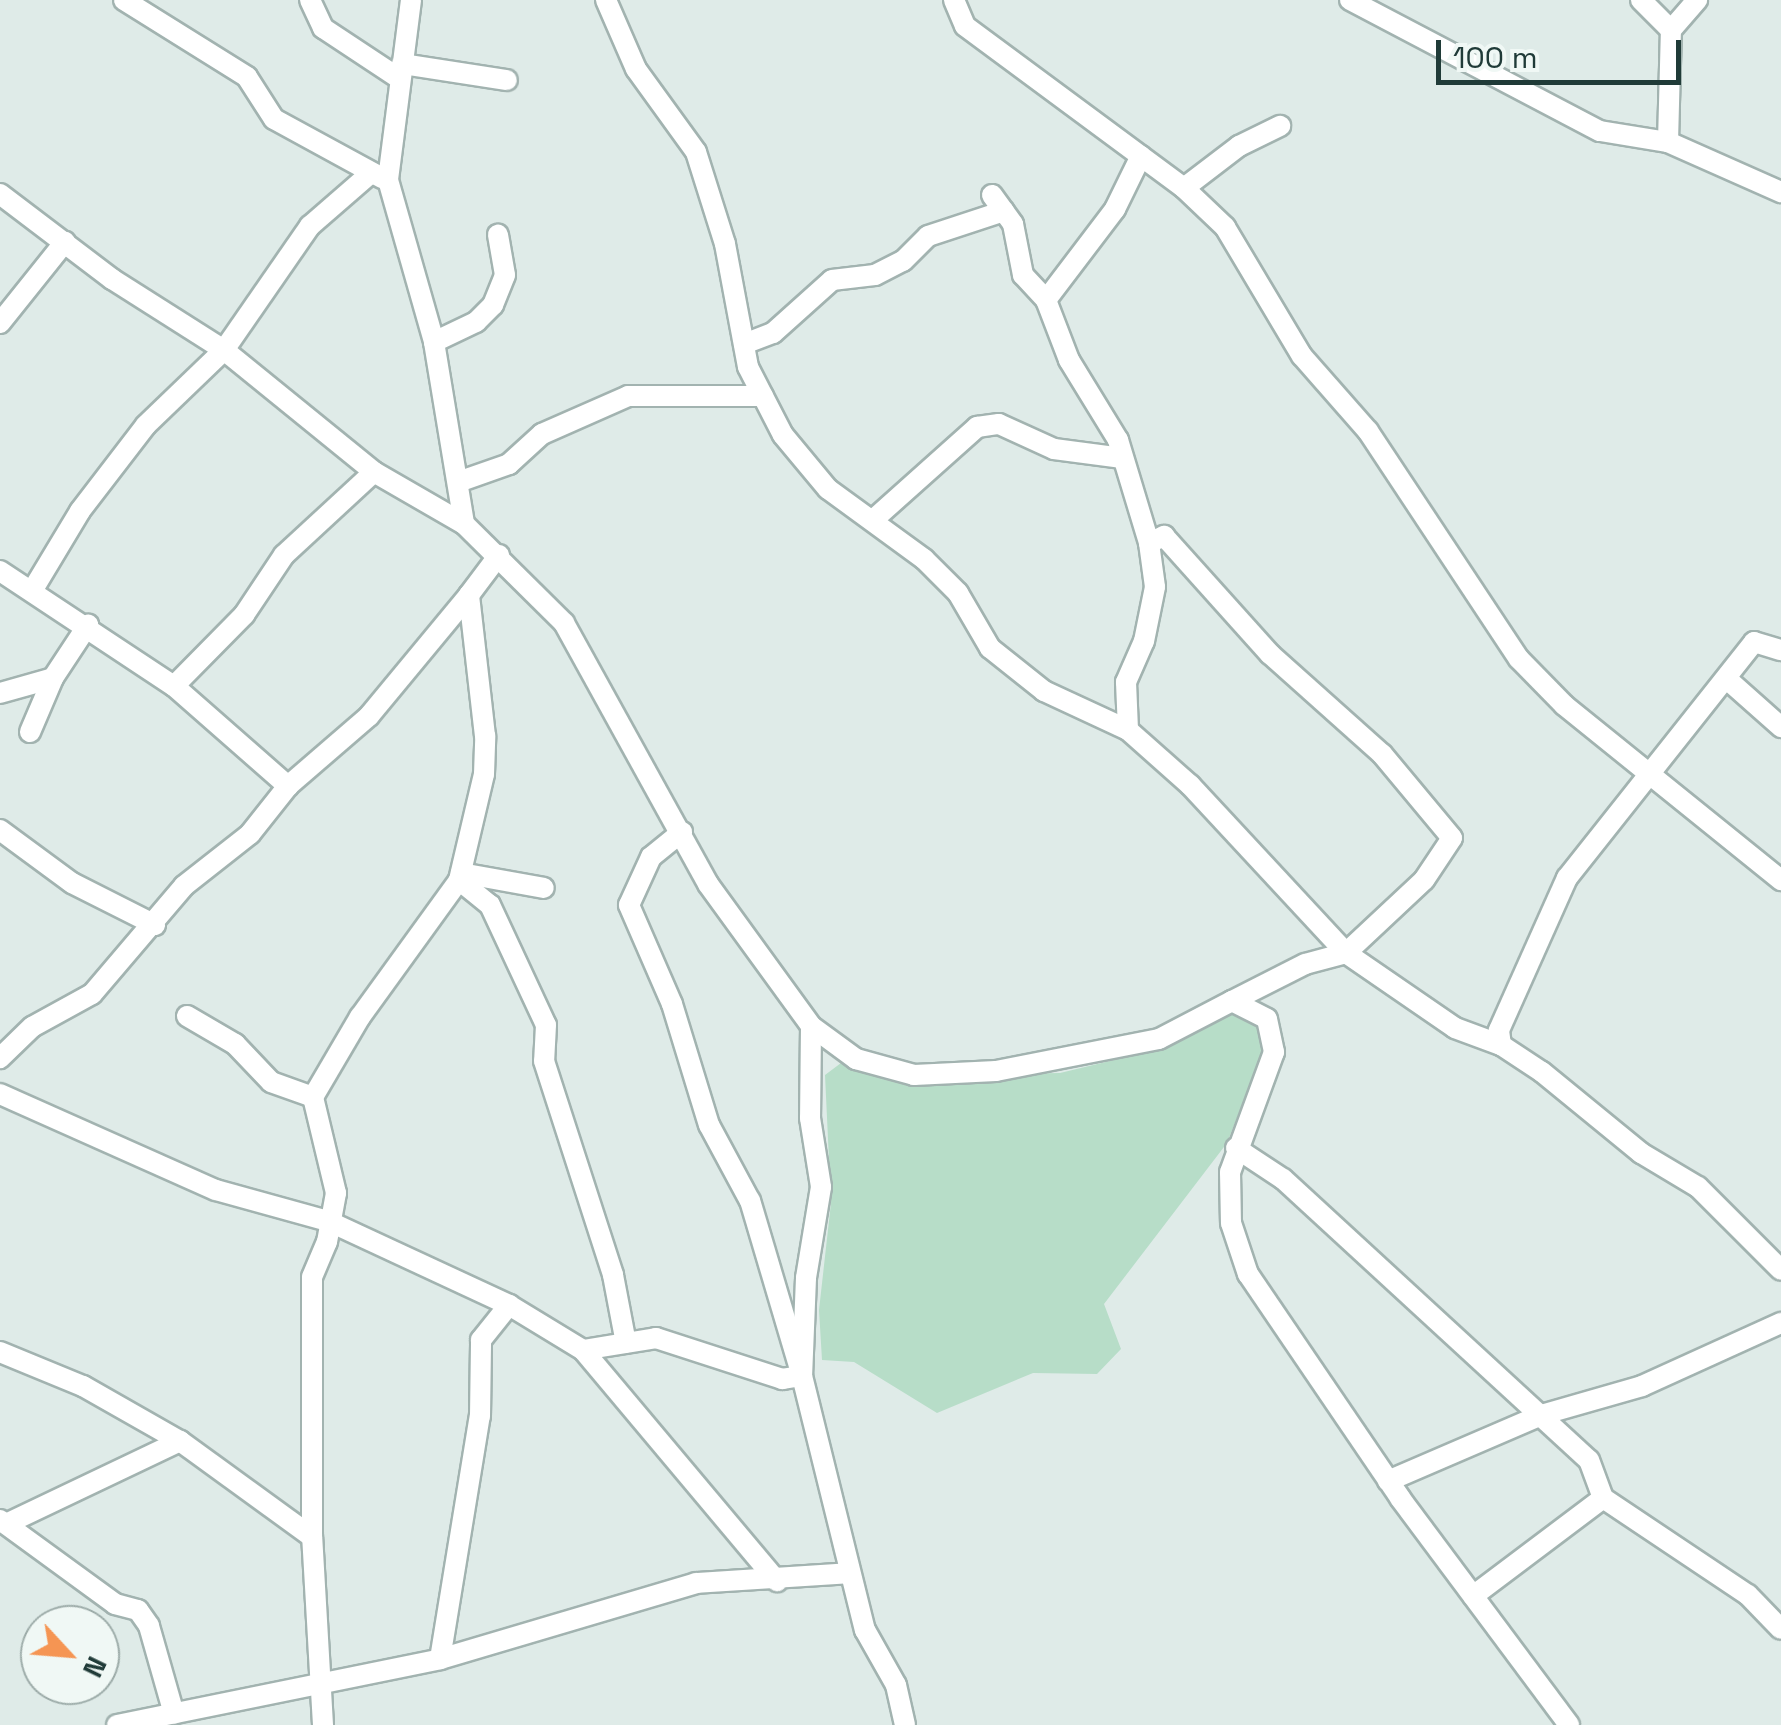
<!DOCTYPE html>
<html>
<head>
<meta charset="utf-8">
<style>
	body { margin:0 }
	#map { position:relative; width:1781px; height:1725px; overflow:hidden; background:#dfebe8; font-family:"Space Grotesk",sans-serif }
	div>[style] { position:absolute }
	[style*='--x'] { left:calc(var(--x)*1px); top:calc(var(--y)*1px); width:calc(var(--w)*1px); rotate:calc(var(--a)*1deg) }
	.green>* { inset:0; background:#b7ddc8 }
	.roads { filter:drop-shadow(2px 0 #a2b3b0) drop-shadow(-2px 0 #a2b3b0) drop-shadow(0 2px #a2b3b0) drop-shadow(0 -2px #a2b3b0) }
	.street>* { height:20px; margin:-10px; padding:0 10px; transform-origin:10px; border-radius:10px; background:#fff }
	span { translate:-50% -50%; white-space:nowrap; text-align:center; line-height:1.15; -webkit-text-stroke:9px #f0f8f5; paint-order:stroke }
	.north { position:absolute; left:20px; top:1605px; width:100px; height:100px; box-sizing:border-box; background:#f0f8f5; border:2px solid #9daca9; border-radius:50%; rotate:116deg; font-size:28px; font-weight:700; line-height:40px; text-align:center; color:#203b38 }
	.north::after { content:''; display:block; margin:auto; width:35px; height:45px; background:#f59553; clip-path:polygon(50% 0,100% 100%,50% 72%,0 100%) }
	.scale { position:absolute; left:1436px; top:40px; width:245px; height:45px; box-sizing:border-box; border:5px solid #203b38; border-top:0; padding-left:12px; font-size:30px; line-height:35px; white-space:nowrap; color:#203b38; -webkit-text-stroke:8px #f0f8f5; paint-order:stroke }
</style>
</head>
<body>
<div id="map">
	<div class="green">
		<div style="clip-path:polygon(1227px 1011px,1249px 1012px,1262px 1027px,1264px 1049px,1227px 1143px,1104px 1304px,1121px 1349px,1097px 1374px,1033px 1373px,937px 1413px,854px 1362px,822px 1360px,819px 1310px,831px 1203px,825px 1075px,841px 1063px,935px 1075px,1060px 1073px,1139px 1054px)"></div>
	</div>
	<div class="roads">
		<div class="street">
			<div style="--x:124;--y:0;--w:145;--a:32"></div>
			<div style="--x:247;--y:77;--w:50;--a:57.3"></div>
			<div style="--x:274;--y:119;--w:123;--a:28.6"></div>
			<div style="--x:310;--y:0;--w:31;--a:65"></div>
			<div style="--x:323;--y:28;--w:92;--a:33.5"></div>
			<div style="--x:411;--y:0;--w:181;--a:97.3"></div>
			<div style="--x:388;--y:180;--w:168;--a:74.1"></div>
			<div style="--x:434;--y:342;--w:184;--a:80.6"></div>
			<div style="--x:464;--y:524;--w:141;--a:44.7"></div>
			<div style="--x:564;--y:623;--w:298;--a:61.1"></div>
			<div style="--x:708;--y:884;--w:175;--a:54"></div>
			<div style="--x:811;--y:1026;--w:56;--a:36.3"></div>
			<div style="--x:856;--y:1059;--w:60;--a:15.4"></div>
			<div style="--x:914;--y:1075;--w:82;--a:-2.8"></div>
			<div style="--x:996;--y:1071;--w:166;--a:-11.1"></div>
			<div style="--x:1159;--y:1039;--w:82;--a:-27.5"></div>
			<div style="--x:1232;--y:1001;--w:39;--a:27"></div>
			<div style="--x:1267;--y:1019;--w:34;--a:78"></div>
			<div style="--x:1274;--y:1052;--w:128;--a:110.1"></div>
			<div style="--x:1230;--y:1172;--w:51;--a:88.9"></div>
			<div style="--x:1231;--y:1223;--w:54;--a:71.6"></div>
			<div style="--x:1248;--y:1274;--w:271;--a:55.8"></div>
			<div style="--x:1400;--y:1498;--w:283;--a:53.3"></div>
			<div style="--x:606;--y:0;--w:75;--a:66.5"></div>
			<div style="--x:636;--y:69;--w:102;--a:54.1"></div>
			<div style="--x:696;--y:152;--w:96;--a:72.5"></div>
			<div style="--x:725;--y:244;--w:125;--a:79.4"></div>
			<div style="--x:748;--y:367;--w:76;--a:62.8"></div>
			<div style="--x:783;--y:435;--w:70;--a:50.2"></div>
			<div style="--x:828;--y:489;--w:119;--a:36.1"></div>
			<div style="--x:924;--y:559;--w:48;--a:45"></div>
			<div style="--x:958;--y:593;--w:64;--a:59.8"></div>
			<div style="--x:990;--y:648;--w:69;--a:38.5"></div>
			<div style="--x:1044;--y:691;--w:93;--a:24.9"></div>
			<div style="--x:1128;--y:730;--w:83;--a:41.6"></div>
			<div style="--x:1190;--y:785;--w:229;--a:47.1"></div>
			<div style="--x:1346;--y:953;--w:132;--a:34.5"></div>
			<div style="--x:1455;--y:1028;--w:49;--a:20.3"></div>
			<div style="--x:1501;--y:1045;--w:49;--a:33.4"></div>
			<div style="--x:1542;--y:1072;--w:128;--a:39.3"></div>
			<div style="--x:1641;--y:1153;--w:66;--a:30.8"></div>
			<div style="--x:1698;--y:1187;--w:117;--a:45"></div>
			<div style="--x:954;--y:0;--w:28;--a:67"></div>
			<div style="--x:965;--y:26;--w:272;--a:36.5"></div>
			<div style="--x:1184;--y:188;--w:57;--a:43.6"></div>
			<div style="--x:1225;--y:227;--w:150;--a:59.2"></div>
			<div style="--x:1302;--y:356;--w:100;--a:48.7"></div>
			<div style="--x:1368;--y:431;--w:273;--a:56.5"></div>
			<div style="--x:1519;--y:659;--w:64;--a:45.6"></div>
			<div style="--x:1564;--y:705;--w:279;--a:38.9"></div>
			<div style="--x:1350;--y:0;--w:282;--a:27.7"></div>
			<div style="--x:1600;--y:131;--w:69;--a:9.2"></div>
			<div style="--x:1668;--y:142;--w:124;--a:23.9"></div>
			<div style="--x:1641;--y:0;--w:42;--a:45"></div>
			<div style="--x:402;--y:64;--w:106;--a:8.7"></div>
			<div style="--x:1668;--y:142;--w:112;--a:-88.5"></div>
			<div style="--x:1671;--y:30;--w:40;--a:-49"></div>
			<div style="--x:1184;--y:188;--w:69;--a:-37.4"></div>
			<div style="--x:1239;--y:146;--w:46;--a:-26"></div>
			<div style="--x:0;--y:194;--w:141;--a:37.2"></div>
			<div style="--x:112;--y:279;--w:133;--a:32.4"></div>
			<div style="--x:224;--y:350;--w:193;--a:39.1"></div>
			<div style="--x:374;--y:472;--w:104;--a:30"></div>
			<div style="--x:992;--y:195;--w:36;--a:54"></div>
			<div style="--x:1013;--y:224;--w:52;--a:78.9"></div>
			<div style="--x:1023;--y:275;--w:34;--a:47"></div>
			<div style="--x:1046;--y:300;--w:64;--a:69"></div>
			<div style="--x:1069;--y:360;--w:94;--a:58.5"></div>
			<div style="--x:1118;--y:440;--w:108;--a:73.2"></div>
			<div style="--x:1149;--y:543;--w:44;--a:82.2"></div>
			<div style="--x:1155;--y:587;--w:55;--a:101.5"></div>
			<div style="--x:1144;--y:641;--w:45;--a:113.7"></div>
			<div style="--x:1126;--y:682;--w:48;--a:87.6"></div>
			<div style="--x:1046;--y:300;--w:114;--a:-52.8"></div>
			<div style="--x:1115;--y:209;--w:59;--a:-63.9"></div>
			<div style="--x:0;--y:323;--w:104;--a:-51.3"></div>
			<div style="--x:434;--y:342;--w:47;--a:-25.5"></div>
			<div style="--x:476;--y:322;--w:24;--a:-45"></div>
			<div style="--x:493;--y:305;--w:32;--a:-68"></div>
			<div style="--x:505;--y:275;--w:41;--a:-99.9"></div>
			<div style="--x:744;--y:344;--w:31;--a:-21"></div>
			<div style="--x:773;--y:333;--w:79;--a:-41.9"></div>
			<div style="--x:832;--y:280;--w:43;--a:-6.6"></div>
			<div style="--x:875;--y:275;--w:31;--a:-27"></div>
			<div style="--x:903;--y:261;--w:35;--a:-45"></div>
			<div style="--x:928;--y:236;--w:80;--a:-18.2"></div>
			<div style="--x:458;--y:482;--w:54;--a:-19.4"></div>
			<div style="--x:509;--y:464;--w:45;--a:-42.3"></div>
			<div style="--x:542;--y:434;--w:94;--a:-23.8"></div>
			<div style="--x:628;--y:396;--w:135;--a:0"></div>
			<div style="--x:873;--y:520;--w:140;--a:-41.8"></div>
			<div style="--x:977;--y:427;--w:22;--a:-8"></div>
			<div style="--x:999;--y:424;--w:60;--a:24.4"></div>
			<div style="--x:1054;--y:449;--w:69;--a:7.5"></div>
			<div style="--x:1149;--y:543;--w:17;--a:-25"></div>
			<div style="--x:1164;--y:536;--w:159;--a:48.1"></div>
			<div style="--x:1270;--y:654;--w:150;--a:41.8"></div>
			<div style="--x:1382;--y:754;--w:109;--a:50.2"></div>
			<div style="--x:1452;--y:838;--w:50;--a:123.7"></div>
			<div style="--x:1424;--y:880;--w:107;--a:136.9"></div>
			<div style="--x:1346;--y:953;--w:42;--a:165"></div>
			<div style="--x:1305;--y:964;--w:82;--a:153.1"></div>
			<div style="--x:0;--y:571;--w:209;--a:33.5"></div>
			<div style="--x:174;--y:686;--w:152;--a:41.3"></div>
			<div style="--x:288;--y:786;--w:61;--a:128.4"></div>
			<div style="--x:250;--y:834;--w:84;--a:141.8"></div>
			<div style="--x:184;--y:886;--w:142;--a:130.4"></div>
			<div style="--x:92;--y:994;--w:68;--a:151.2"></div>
			<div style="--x:32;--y:1027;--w:45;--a:135.9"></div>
			<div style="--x:32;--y:591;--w:93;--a:-59"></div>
			<div style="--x:80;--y:511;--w:108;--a:-52.5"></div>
			<div style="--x:146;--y:425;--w:108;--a:-43.9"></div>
			<div style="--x:224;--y:350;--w:151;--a:-55.3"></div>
			<div style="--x:310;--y:226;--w:81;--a:-41"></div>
			<div style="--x:1728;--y:680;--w:71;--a:41.6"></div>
			<div style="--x:174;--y:686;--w:100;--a:-45.4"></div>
			<div style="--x:244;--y:615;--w:72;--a:-56.3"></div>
			<div style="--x:284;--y:555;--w:122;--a:-42.7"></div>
			<div style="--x:0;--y:693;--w:55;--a:-15.8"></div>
			<div style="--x:53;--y:678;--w:64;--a:-56.6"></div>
			<div style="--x:30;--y:732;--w:59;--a:-66.9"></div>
			<div style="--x:288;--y:786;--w:107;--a:-40.8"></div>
			<div style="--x:369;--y:716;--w:157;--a:-50.4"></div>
			<div style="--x:0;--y:830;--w:89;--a:36.4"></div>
			<div style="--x:72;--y:883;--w:93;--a:26.8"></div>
			<div style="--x:461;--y:873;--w:84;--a:10.2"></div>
			<div style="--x:459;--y:880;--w:40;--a:39"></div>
			<div style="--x:490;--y:905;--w:132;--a:65"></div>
			<div style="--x:546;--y:1025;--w:36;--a:93"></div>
			<div style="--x:544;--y:1061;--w:225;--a:72.1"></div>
			<div style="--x:613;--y:1275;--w:69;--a:79.2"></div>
			<div style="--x:187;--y:1016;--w:56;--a:30.3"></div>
			<div style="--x:235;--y:1044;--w:52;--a:46.5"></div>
			<div style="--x:271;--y:1082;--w:45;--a:19.7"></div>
			<div style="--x:811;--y:1026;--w:92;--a:90.6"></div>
			<div style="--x:810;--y:1118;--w:70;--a:80.9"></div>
			<div style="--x:821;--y:1187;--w:92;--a:99.4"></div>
			<div style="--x:806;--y:1278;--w:98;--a:92.3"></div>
			<div style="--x:802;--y:1376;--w:262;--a:76.1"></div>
			<div style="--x:865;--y:1630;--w:63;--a:60.6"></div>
			<div style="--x:896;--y:1685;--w:41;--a:77.3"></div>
			<div style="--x:1501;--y:1045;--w:15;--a:-98"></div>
			<div style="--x:1499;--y:1030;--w:167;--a:-65.9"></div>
			<div style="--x:1567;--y:878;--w:301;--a:-51.6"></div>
			<div style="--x:1754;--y:642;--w:28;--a:17"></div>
			<div style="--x:0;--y:1094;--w:236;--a:24"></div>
			<div style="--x:216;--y:1190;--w:116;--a:15.5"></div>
			<div style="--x:328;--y:1221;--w:200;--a:24.9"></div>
			<div style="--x:509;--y:1305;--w:87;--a:31.3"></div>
			<div style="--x:583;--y:1350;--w:74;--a:-9.3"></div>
			<div style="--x:656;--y:1338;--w:133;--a:18"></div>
			<div style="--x:782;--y:1379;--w:20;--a:-9"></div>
			<div style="--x:802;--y:1376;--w:183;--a:-106.5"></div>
			<div style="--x:750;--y:1201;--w:86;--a:-118.3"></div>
			<div style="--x:709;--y:1125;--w:127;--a:-107"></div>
			<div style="--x:672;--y:1004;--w:108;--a:-113.5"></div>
			<div style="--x:629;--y:905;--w:53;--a:-65.4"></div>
			<div style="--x:651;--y:857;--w:40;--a:-39"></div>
			<div style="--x:1236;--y:1148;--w:56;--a:33.4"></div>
			<div style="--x:1283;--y:1179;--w:415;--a:42.6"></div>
			<div style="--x:1589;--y:1460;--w:40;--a:69.8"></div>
			<div style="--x:583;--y:1350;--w:302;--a:50"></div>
			<div style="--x:0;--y:1352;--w:90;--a:22.3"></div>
			<div style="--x:83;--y:1386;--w:112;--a:29.6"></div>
			<div style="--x:180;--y:1441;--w:163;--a:36"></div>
			<div style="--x:1388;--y:1481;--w:167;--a:-23.3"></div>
			<div style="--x:1541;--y:1415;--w:105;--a:-16"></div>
			<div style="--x:1642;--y:1386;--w:153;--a:-24.4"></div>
			<div style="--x:0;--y:1520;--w:142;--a:36.1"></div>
			<div style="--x:115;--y:1604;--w:24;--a:15"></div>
			<div style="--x:138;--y:1610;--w:19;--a:55"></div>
			<div style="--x:149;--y:1626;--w:91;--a:74.1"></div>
			<div style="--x:6;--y:1524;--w:193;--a:-25.5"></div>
			<div style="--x:1473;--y:1596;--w:163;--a:-37"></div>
			<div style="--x:1603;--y:1498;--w:174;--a:33.8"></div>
			<div style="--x:1748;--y:1595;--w:47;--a:45.9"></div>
			<div style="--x:440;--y:1659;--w:267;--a:-16.5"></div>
			<div style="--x:696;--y:1583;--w:154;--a:-3.7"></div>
			<div style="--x:117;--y:1725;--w:330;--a:-11.5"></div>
			<div style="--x:440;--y:1659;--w:246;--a:-80.7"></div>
			<div style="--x:480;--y:1416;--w:76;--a:-89.2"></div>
			<div style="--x:481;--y:1340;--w:45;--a:-51.3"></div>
			<div style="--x:323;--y:1725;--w:188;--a:-93.3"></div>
			<div style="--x:312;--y:1537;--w:260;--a:-90"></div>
			<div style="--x:312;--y:1277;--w:38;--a:-67"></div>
			<div style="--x:327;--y:1242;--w:50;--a:-79.6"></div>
			<div style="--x:336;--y:1193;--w:99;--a:-103.5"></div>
			<div style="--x:313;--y:1097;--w:93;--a:-59.6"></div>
			<div style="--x:360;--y:1017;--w:169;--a:-54.1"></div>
			<div style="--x:459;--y:880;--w:109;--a:-76.7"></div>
			<div style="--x:484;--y:774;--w:38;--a:-88"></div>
			<div style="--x:485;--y:736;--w:142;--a:-96.5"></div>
			<div style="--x:469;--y:595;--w:50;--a:-53.1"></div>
		</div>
	</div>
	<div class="north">N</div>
	<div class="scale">100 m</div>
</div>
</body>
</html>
